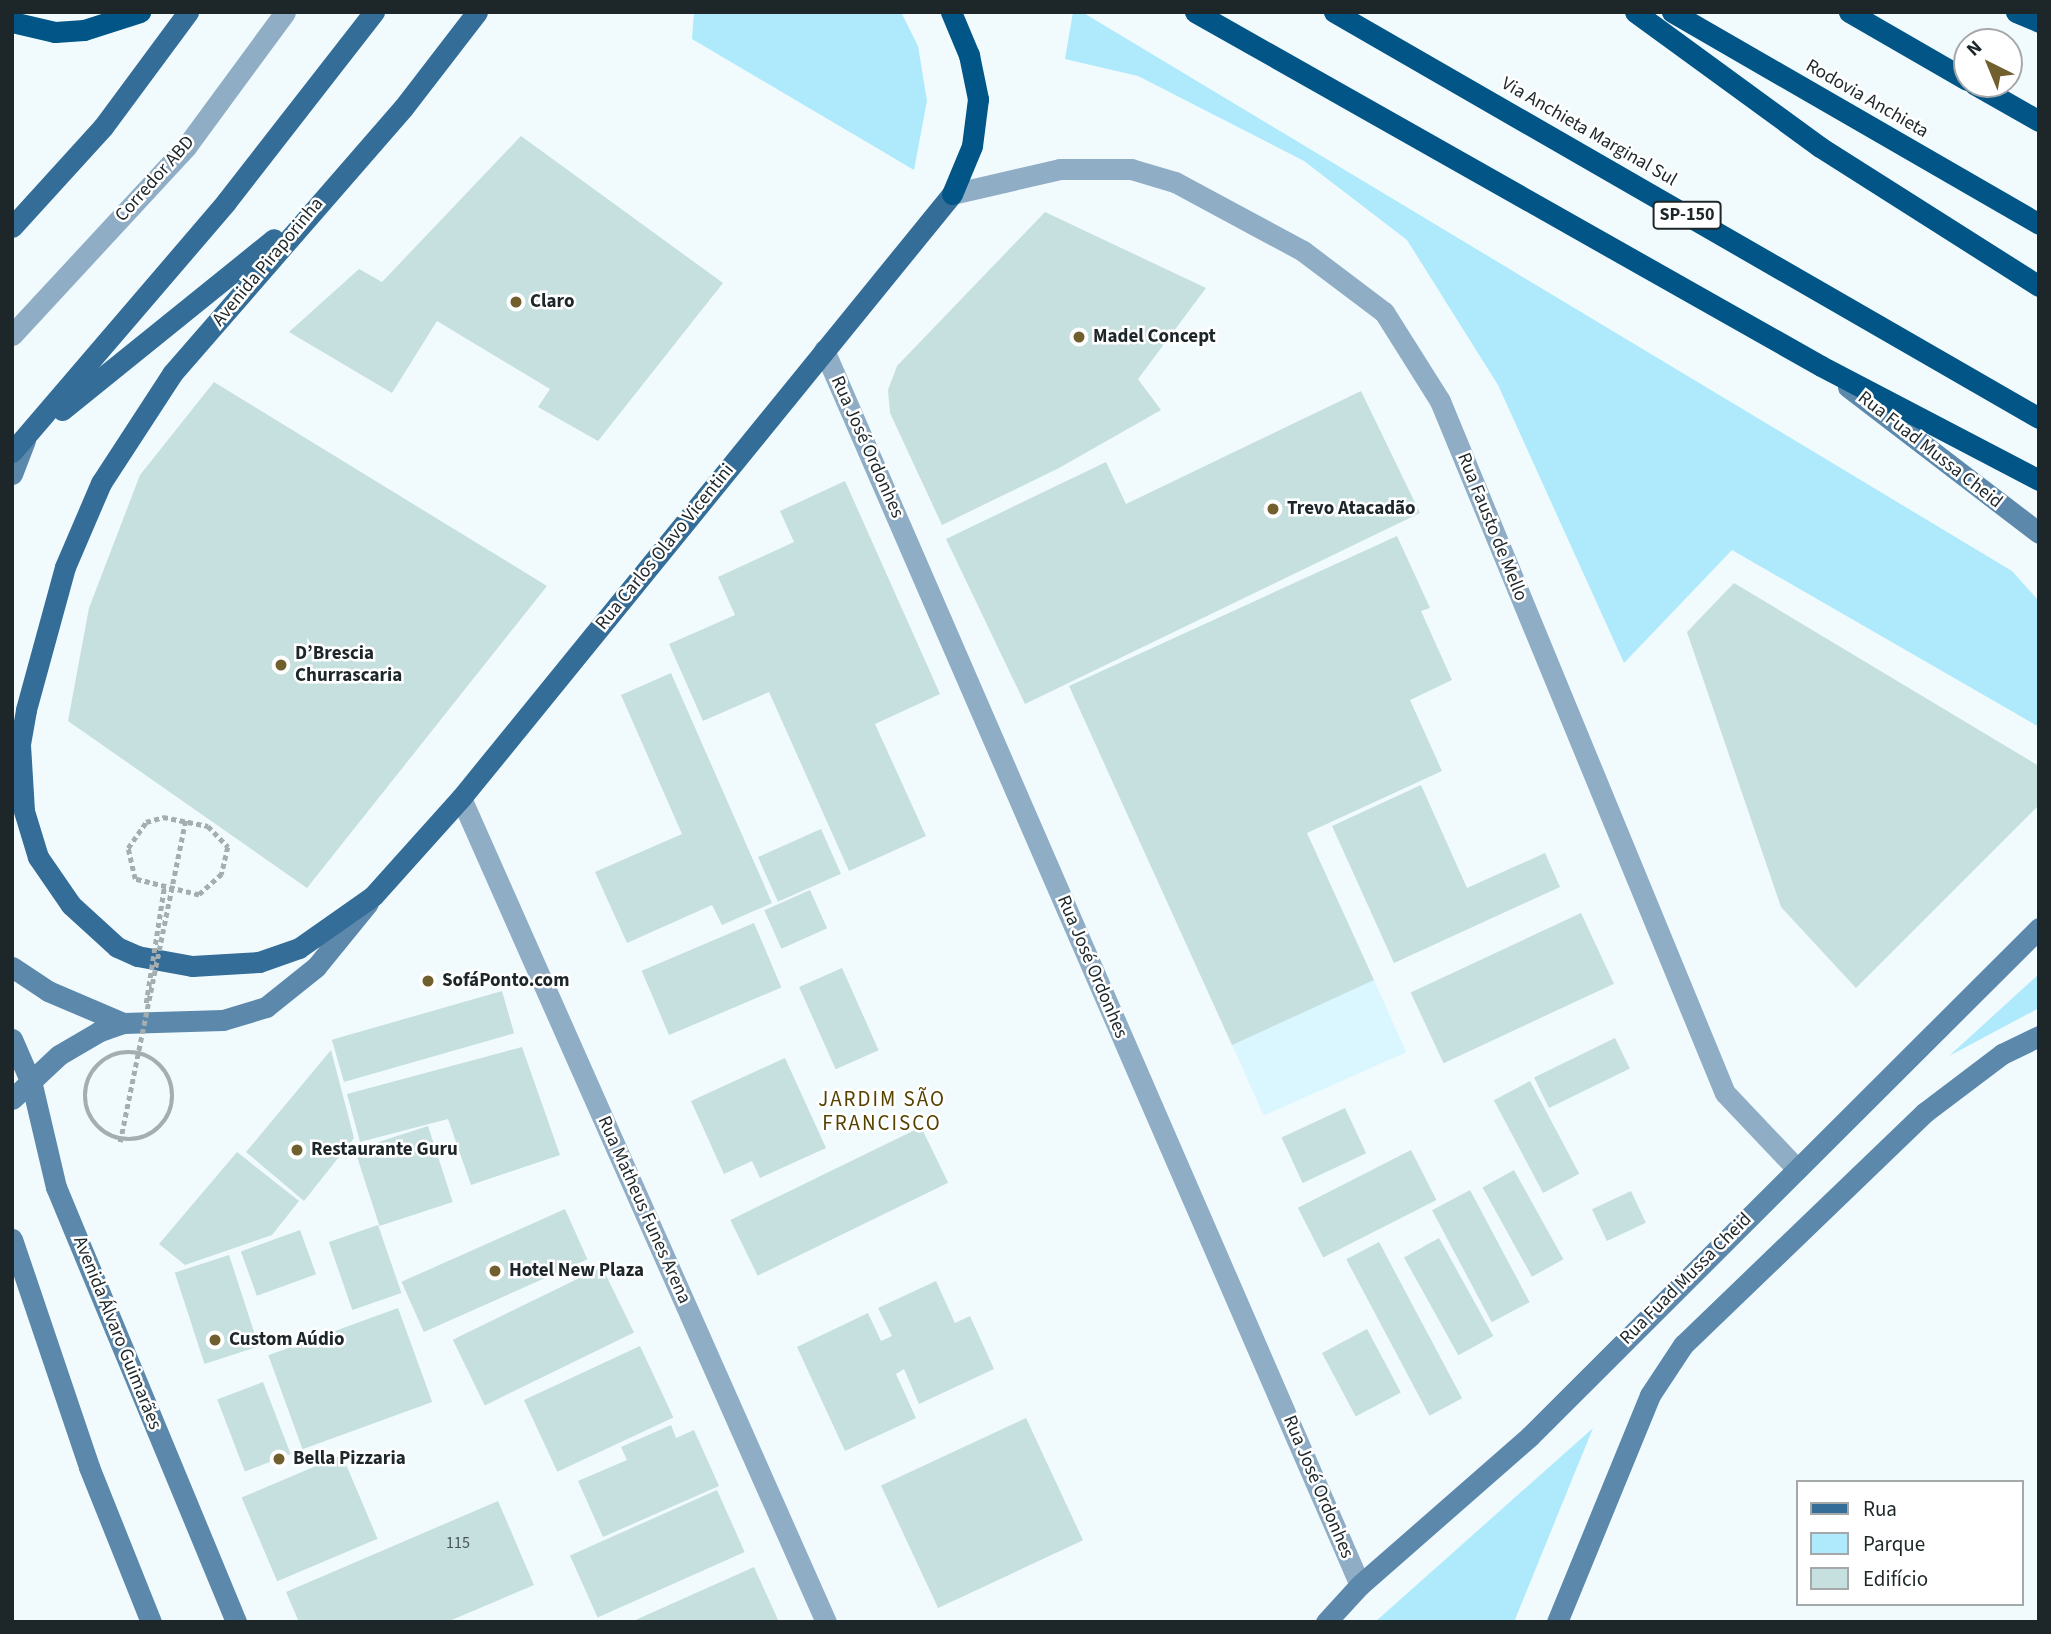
<!DOCTYPE html>
<html>
<head>
<meta charset="utf-8">
<style>
	body { margin:0 }
	#map { position:relative; width:2051px; height:1634px; overflow:hidden; background:#f1fbfe; font-family:"Source Sans 3",sans-serif }
	div>[style] { position:absolute }
	[style*='--x'] { left:calc(var(--x)*1px); top:calc(var(--y)*1px); width:calc(var(--w)*1px); rotate:calc(var(--a)*1deg) }
	.built>* { inset:0; background:#daf6ff; transform-origin:0 0 }
	.green>* { inset:0; background:#aeeafc }
	.building>* { inset:0; background:#c5e0df; transform-origin:0 0 }
	.path>* { height:4.5px; margin-top:-2.25px; transform-origin:0; background:repeating-linear-gradient(90deg,#a4adb0 0 5px,transparent 0 8.5px) }
	.path>.ring { margin:-2.25px; padding:0; box-sizing:content-box; background:none; border:4.5px solid #a4adb0; border-radius:50% }
	.lane>* { height:21px; margin:-10.5px; padding:0 10.5px; transform-origin:10.5px; border-radius:10.5px; background:#90adc6 }
	.street>* { height:21px; margin:-10.5px; padding:0 10.5px; transform-origin:10.5px; border-radius:10.5px; background:#90adc6 }
	.secondary>* { height:21px; margin:-10.5px; padding:0 10.5px; transform-origin:10.5px; border-radius:10.5px; background:#5c88ac }
	.primary>* { height:21px; margin:-10.5px; padding:0 10.5px; transform-origin:10.5px; border-radius:10.5px; background:#346d98 }
	.highway>* { height:21px; margin:-10.5px; padding:0 10.5px; transform-origin:10.5px; border-radius:10.5px; background:#015587 }
	.path-bridge>* { height:4.5px; margin-top:-2.25px; transform-origin:0; background:repeating-linear-gradient(90deg,#a4adb0 0 5px,transparent 0 8.5px) }
	.dots>* { width:19px; height:19px; translate:-50% -50%; box-sizing:border-box; border:4px solid #fff; border-radius:50% }
	span { translate:-50% -50%; white-space:nowrap; text-align:center; line-height:1.15; -webkit-text-stroke:5px #fff; paint-order:stroke }
	.number-label { font-size:16px; color:#475456 }
	.number-label span { -webkit-text-stroke-width:0 }
	.shield-label span { padding:2px 5px; background:#fff; border:2px solid; border-radius:5px; -webkit-text-stroke-width:0 }
	.shield-label { font-size:18px; color:#1d2629; font-weight:700 }
	.street-label { font-size:19px; color:#1d2629 }
	.poi-label { font-size:19px; color:#1d2629; font-weight:700 }
	.left { translate:0 -50%; text-align:left }
	.neighbourhood-label { font-size:21px; color:#554200; letter-spacing:2px }
	.frame { position:absolute; inset:0; border:14px solid #1d2629; pointer-events:none }
	.legend { position:absolute; left:1796px; top:1480px; width:228px; height:126px; box-sizing:border-box; background:#fff; border:2px solid #a5a8a9; margin:0; padding:9px 12px; list-style:none; font-size:21px; color:#1d2629 }
	.legend li { display:flex; align-items:center; gap:14px; height:35px }
	.legend b { width:35px; border:2px solid #a5a8a9 }
	.north { position:absolute; left:1953px; top:28px; width:70px; height:70px; box-sizing:border-box; background:#fff; border:2px solid #a5a8a9; border-radius:50%; rotate:317deg; font-size:19px; font-weight:700; line-height:28px; text-align:center; color:#1d2629 }
	.north::after { content:''; display:block; margin:auto; width:24px; height:32px; background:#71602e; clip-path:polygon(50% 0,100% 100%,50% 72%,0 100%) }
</style>
</head>
<body>
<div id="map">
	<div class="built">
		<div style="left:1374px;top:980px;width:79px;height:156px;rotate:66deg"></div>
	</div>
	<div class="green">
		<div style="clip-path:polygon(694px 12px,901px 12px,918px 46px,927px 101px,914px 170px,692px 39px)"></div>
		<div style="clip-path:polygon(1073px 12px,1082px 12px,2012px 571px,2039px 601px,2039px 727px,1732px 550px,1624px 663px,1498px 385px,1407px 240px,1304px 161px,1138px 76px,1065px 59px)"></div>
		<div style="clip-path:polygon(2039px 974px,2039px 1008px,1949px 1056px)"></div>
		<div style="clip-path:polygon(1593px 1428px,1514px 1622px,1375px 1622px)"></div>
	</div>
	<div class="building">
		<div style="clip-path:polygon(521px 136px,723px 283px,598px 441px,538px 407px,550px 389px,437px 321px,392px 393px,289px 332px,359px 269px,382px 282px)"></div>
		<div style="clip-path:polygon(1045px 212px,1206px 288px,1138px 379px,1161px 410px,1059px 468px,942px 525px,890px 413px,888px 390px,897px 366px)"></div>
		<div style="clip-path:polygon(214px 382px,547px 586px,307px 888px,68px 721px,89px 608px,140px 475px)"></div>
		<div style="clip-path:polygon(1361px 391px,1420px 513px,1025px 704px,946px 539px,1106px 462px,1126px 504px)"></div>
		<div style="clip-path:polygon(845px 481px,940px 694px,875px 724px,926px 836px,849px 871px,769px 692px,703px 721px,669px 644px,735px 615px,718px 577px,794px 542px,780px 511px)"></div>
		<div style="clip-path:polygon(1397px 536px,1430px 608px,1421px 611px,1452px 680px,1410px 700px,1442px 771px,1307px 833px,1374px 980px,1232px 1045px,1069px 686px)"></div>
		<div style="clip-path:polygon(1734px 583px,2039px 766px,2039px 805px,1856px 988px,1781px 907px,1687px 632px)"></div>
		<div style="clip-path:polygon(671px 673px,772px 903px,722px 925px,712px 905px,627px 943px,595px 872px,682px 834px,621px 695px)"></div>
		<div style="clip-path:polygon(1421px 785px,1467px 888px,1545px 853px,1560px 887px,1394px 963px,1332px 826px)"></div>
		<div style="left:821px;top:829px;width:49px;height:69px;rotate:66deg"></div>
		<div style="left:810px;top:890px;width:42px;height:50px;rotate:66deg"></div>
		<div style="left:1581px;top:913px;width:78px;height:188px;rotate:65deg"></div>
		<div style="left:754px;top:923px;width:70px;height:122px;rotate:67deg"></div>
		<div style="left:842px;top:968px;width:90px;height:47px;rotate:66deg"></div>
		<div style="left:502px;top:991px;width:44px;height:177px;rotate:74deg"></div>
		<div style="left:1615px;top:1038px;width:34px;height:90px;rotate:64deg"></div>
		<div style="clip-path:polygon(522px 1047px,560px 1155px,471px 1185px,448px 1119px,360px 1142px,347px 1094px)"></div>
		<div style="clip-path:polygon(331px 1050px,354px 1138px,304px 1201px,246px 1152px)"></div>
		<div style="clip-path:polygon(785px 1058px,826px 1148px,760px 1178px,752px 1161px,724px 1174px,691px 1101px)"></div>
		<div style="left:1530px;top:1081px;width:105px;height:41px;rotate:62deg"></div>
		<div style="left:1345px;top:1108px;width:50px;height:70px;rotate:65deg"></div>
		<div style="left:428px;top:1126px;width:80px;height:77px;rotate:72deg"></div>
		<div style="left:921px;top:1127px;width:62px;height:212px;rotate:64deg"></div>
		<div style="left:1411px;top:1150px;width:56px;height:127px;rotate:63deg"></div>
		<div style="clip-path:polygon(237px 1152px,299px 1201px,272px 1235px,185px 1265px,159px 1244px)"></div>
		<div style="left:1514px;top:1170px;width:102px;height:36px;rotate:61deg"></div>
		<div style="left:1470px;top:1190px;width:127px;height:43px;rotate:62deg"></div>
		<div style="left:1631px;top:1191px;width:35px;height:43px;rotate:65deg"></div>
		<div style="left:565px;top:1209px;width:55px;height:179px;rotate:66deg"></div>
		<div style="left:378px;top:1225px;width:72px;height:52px;rotate:71deg"></div>
		<div style="left:300px;top:1230px;width:47px;height:63px;rotate:70deg"></div>
		<div style="left:1439px;top:1238px;width:112px;height:40px;rotate:61deg"></div>
		<div style="left:1379px;top:1242px;width:177px;height:37px;rotate:62deg"></div>
		<div style="left:229px;top:1255px;width:96px;height:57px;rotate:72deg"></div>
		<div style="left:602px;top:1267px;width:73px;height:166px;rotate:64deg"></div>
		<div style="clip-path:polygon(936px 1281px,955px 1323px,970px 1316px,994px 1369px,919px 1404px,904px 1369px,896px 1374px,916px 1418px,845px 1451px,797px 1347px,868px 1313px,881px 1341px,892px 1336px,878px 1308px)"></div>
		<div style="left:398px;top:1308px;width:100px;height:138px;rotate:70deg"></div>
		<div style="left:1367px;top:1329px;width:72px;height:51px;rotate:62deg"></div>
		<div style="left:640px;top:1346px;width:79px;height:128px;rotate:65deg"></div>
		<div style="left:263px;top:1382px;width:77px;height:49px;rotate:69deg"></div>
		<div style="left:1026px;top:1418px;width:135px;height:160px;rotate:65deg"></div>
		<div style="clip-path:polygon(671px 1425px,676px 1438px,694px 1430px,719px 1486px,603px 1537px,578px 1481px,627px 1460px,621px 1447px)"></div>
		<div style="left:342px;top:1455px;width:91px;height:109px;rotate:67deg"></div>
		<div style="left:717px;top:1490px;width:68px;height:161px;rotate:66deg"></div>
		<div style="clip-path:polygon(498px 1501px,534px 1585px,447px 1622px,299px 1622px,286px 1592px)"></div>
		<div style="clip-path:polygon(754px 1567px,779px 1622px,631px 1622px)"></div>
	</div>
	<div class="path">
		<div style="--x:163;--y:817;--w:46;--a:11.3"></div>
		<div style="--x:208;--y:826;--w:29;--a:46"></div>
		<div style="--x:228;--y:847;--w:28;--a:103"></div>
		<div style="--x:222;--y:874;--w:31;--a:138"></div>
		<div style="--x:199;--y:895;--w:66;--a:-166"></div>
		<div style="--x:135;--y:879;--w:32;--a:-103"></div>
		<div style="--x:128;--y:848;--w:32;--a:-55"></div>
		<div style="--x:146;--y:822;--w:18;--a:-16"></div>
		<div class="ring" style="left:85px;top:1052px;width:83.5px;height:83.5px"></div>
	</div>
	<div class="lane">
		<div style="--x:12;--y:335;--w:256;--a:-47.2"></div>
		<div style="--x:186;--y:147;--w:167;--a:-53.7"></div>
	</div>
	<div class="street">
		<div style="--x:952;--y:194;--w:111;--a:-13"></div>
		<div style="--x:1060;--y:169;--w:71;--a:0"></div>
		<div style="--x:1131;--y:169;--w:46;--a:16.5"></div>
		<div style="--x:1175;--y:182;--w:145;--a:28.3"></div>
		<div style="--x:1303;--y:251;--w:101;--a:37"></div>
		<div style="--x:1384;--y:312;--w:105;--a:57.8"></div>
		<div style="--x:1440;--y:401;--w:748;--a:67.62"></div>
		<div style="--x:1725;--y:1093;--w:105;--a:46.5"></div>
		<div style="--x:824;--y:350;--w:1346;--a:66.54"></div>
		<div style="--x:461;--y:798;--w:901;--a:66.11"></div>
	</div>
	<div class="secondary">
		<div style="--x:1848;--y:387;--w:240;--a:37.4"></div>
		<div style="--x:12;--y:474;--w:36;--a:-69"></div>
		<div style="--x:12;--y:967;--w:43;--a:33.7"></div>
		<div style="--x:48;--y:991;--w:82;--a:23.1"></div>
		<div style="--x:12;--y:1039;--w:50;--a:66.5"></div>
		<div style="--x:32;--y:1085;--w:105;--a:76.8"></div>
		<div style="--x:56;--y:1187;--w:471;--a:67.5"></div>
		<div style="--x:12;--y:1099;--w:64;--a:-43.1"></div>
		<div style="--x:59;--y:1055;--w:48;--a:-30.3"></div>
		<div style="--x:100;--y:1031;--w:24;--a:-19"></div>
		<div style="--x:123;--y:1023;--w:100;--a:-1.7"></div>
		<div style="--x:223;--y:1020;--w:45;--a:-16.8"></div>
		<div style="--x:266;--y:1007;--w:64;--a:-38.7"></div>
		<div style="--x:316;--y:967;--w:82;--a:-50.9"></div>
		<div style="--x:12;--y:1239;--w:241;--a:71.3"></div>
		<div style="--x:89;--y:1467;--w:167;--a:68.2"></div>
		<div style="--x:1326;--y:1622;--w:50;--a:-47.4"></div>
		<div style="--x:1360;--y:1585;--w:226;--a:-41.2"></div>
		<div style="--x:1530;--y:1436;--w:719;--a:-44.94"></div>
		<div style="--x:1557;--y:1622;--w:245;--a:-67.7"></div>
		<div style="--x:1650;--y:1395;--w:60;--a:-56.6"></div>
		<div style="--x:1683;--y:1345;--w:335;--a:-43.9"></div>
		<div style="--x:1924;--y:1113;--w:98;--a:-37.1"></div>
		<div style="--x:2002;--y:1054;--w:41;--a:-25.9"></div>
	</div>
	<div class="primary">
		<div style="--x:477;--y:12;--w:121;--a:127.6"></div>
		<div style="--x:403;--y:108;--w:352;--a:131"></div>
		<div style="--x:172;--y:374;--w:130;--a:123.1"></div>
		<div style="--x:101;--y:483;--w:91;--a:113.2"></div>
		<div style="--x:65;--y:567;--w:148;--a:105.3"></div>
		<div style="--x:26;--y:710;--w:36;--a:100"></div>
		<div style="--x:20;--y:745;--w:66;--a:86.5"></div>
		<div style="--x:24;--y:811;--w:48;--a:73.1"></div>
		<div style="--x:38;--y:857;--w:58;--a:55.5"></div>
		<div style="--x:71;--y:905;--w:62;--a:42.4"></div>
		<div style="--x:117;--y:947;--w:22;--a:24"></div>
		<div style="--x:137;--y:956;--w:56;--a:10.3"></div>
		<div style="--x:192;--y:966;--w:67;--a:-3.4"></div>
		<div style="--x:259;--y:962;--w:42;--a:-19.3"></div>
		<div style="--x:299;--y:948;--w:90;--a:-35.1"></div>
		<div style="--x:373;--y:896;--w:132;--a:-48.1"></div>
		<div style="--x:461;--y:798;--w:778;--a:-50.89"></div>
		<div style="--x:12;--y:227;--w:135;--a:-47.7"></div>
		<div style="--x:103;--y:127;--w:143;--a:-53.5"></div>
		<div style="--x:62;--y:410;--w:272;--a:-38.9"></div>
		<div style="--x:12;--y:452;--w:329;--a:-49.4"></div>
		<div style="--x:226;--y:202;--w:241;--a:-52.1"></div>
	</div>
	<div class="highway">
		<div style="--x:951;--y:12;--w:47;--a:67.3"></div>
		<div style="--x:969;--y:55;--w:45;--a:78.4"></div>
		<div style="--x:978;--y:99;--w:47;--a:97.3"></div>
		<div style="--x:972;--y:146;--w:52;--a:112.6"></div>
		<div style="--x:1195;--y:12;--w:719;--a:29.49"></div>
		<div style="--x:1821;--y:366;--w:246;--a:27.6"></div>
		<div style="--x:1334;--y:12;--w:814;--a:29.94"></div>
		<div style="--x:1635;--y:12;--w:229;--a:36.1"></div>
		<div style="--x:1820;--y:147;--w:259;--a:32.4"></div>
		<div style="--x:1672;--y:12;--w:424;--a:30"></div>
		<div style="--x:1849;--y:12;--w:136;--a:30"></div>
		<div style="--x:2016;--y:12;--w:25;--a:23"></div>
		<div style="--x:12;--y:22;--w:44;--a:13.1"></div>
		<div style="--x:55;--y:32;--w:29;--a:-4"></div>
		<div style="--x:84;--y:30;--w:59;--a:-17.8"></div>
		<div style="--x:1974;--y:84;--w:75;--a:29.6"></div>
	</div>
	<div class="path-bridge">
		<div style="--x:146;--y:1003;--w:116;--a:-81.1"></div>
		<div style="--x:120;--y:1142;--w:330;--a:-78.5"></div>
	</div>
	<div class="dots">
		<div style="left:516px;top:302px;background:#71602e"></div>
		<div style="left:1079px;top:337px;background:#71602e"></div>
		<div style="left:1273px;top:509px;background:#71602e"></div>
		<div style="left:281px;top:665px;background:#71602e"></div>
		<div style="left:428px;top:981px;background:#71602e"></div>
		<div style="left:297px;top:1150px;background:#71602e"></div>
		<div style="left:495px;top:1271px;background:#71602e"></div>
		<div style="left:215px;top:1340px;background:#71602e"></div>
		<div style="left:279px;top:1459px;background:#71602e"></div>
	</div>
	<div class="number-label">
		<span style="left:458px;top:1543px">115</span>
	</div>
	<div class="shield-label">
		<span style="left:1687px;top:215px">SP-150</span>
	</div>
	<div class="street-label">
		<span style="left:1867px;top:99px;rotate:30deg">Rodovia Anchieta</span>
		<span style="left:1589px;top:132px;rotate:30deg">Via Anchieta Marginal Sul</span>
		<span style="left:155px;top:179px;rotate:-48deg">Corredor ABD</span>
		<span style="left:268px;top:262px;rotate:-50deg">Avenida Piraporinha</span>
		<span style="left:867px;top:447px;rotate:66deg">Rua José Ordonhes</span>
		<span style="left:1930px;top:450px;rotate:38deg">Rua Fuad Mussa Cheid</span>
		<span style="left:1492px;top:527px;rotate:68deg">Rua Fausto de Mello</span>
		<span style="left:665px;top:547px;rotate:-51deg">Rua Carlos Olavo Vicentini</span>
		<span style="left:1092px;top:967px;rotate:67deg">Rua José Ordonhes</span>
		<span style="left:644px;top:1210px;rotate:66deg">Rua Matheus Funes Arena</span>
		<span style="left:1686px;top:1279px;rotate:-45deg">Rua Fuad Mussa Cheid</span>
		<span style="left:117px;top:1333px;rotate:68deg">Avenida Álvaro Guimarães</span>
		<span style="left:1318px;top:1487px;rotate:67deg">Rua José Ordonhes</span>
	</div>
	<div class="poi-label">
		<span class="left" style="left:530px;top:302px">Claro</span>
		<span class="left" style="left:1093px;top:337px">Madel Concept</span>
		<span class="left" style="left:1287px;top:509px">Trevo Atacadão</span>
		<span class="left" style="left:295px;top:665px">D’Brescia<br>Churrascaria</span>
		<span class="left" style="left:442px;top:981px">SofáPonto.com</span>
		<span class="left" style="left:311px;top:1150px">Restaurante Guru</span>
		<span class="left" style="left:509px;top:1271px">Hotel New Plaza</span>
		<span class="left" style="left:229px;top:1340px">Custom Aúdio</span>
		<span class="left" style="left:293px;top:1459px">Bella Pizzaria</span>
	</div>
	<div class="neighbourhood-label">
		<span style="left:882px;top:1111px">JARDIM SÃO<br>FRANCISCO</span>
	</div>
	<div class="frame"></div>
	<ul class="legend">
	<li><b style="height:9px;background:#346d98"></b>Rua</li>
	<li><b style="height:19px;background:#aeeafc"></b>Parque</li>
	<li><b style="height:19px;background:#c5e0df"></b>Edifício</li>
	</ul>
	<div class="north">N</div>
</div>
</body>
</html>
